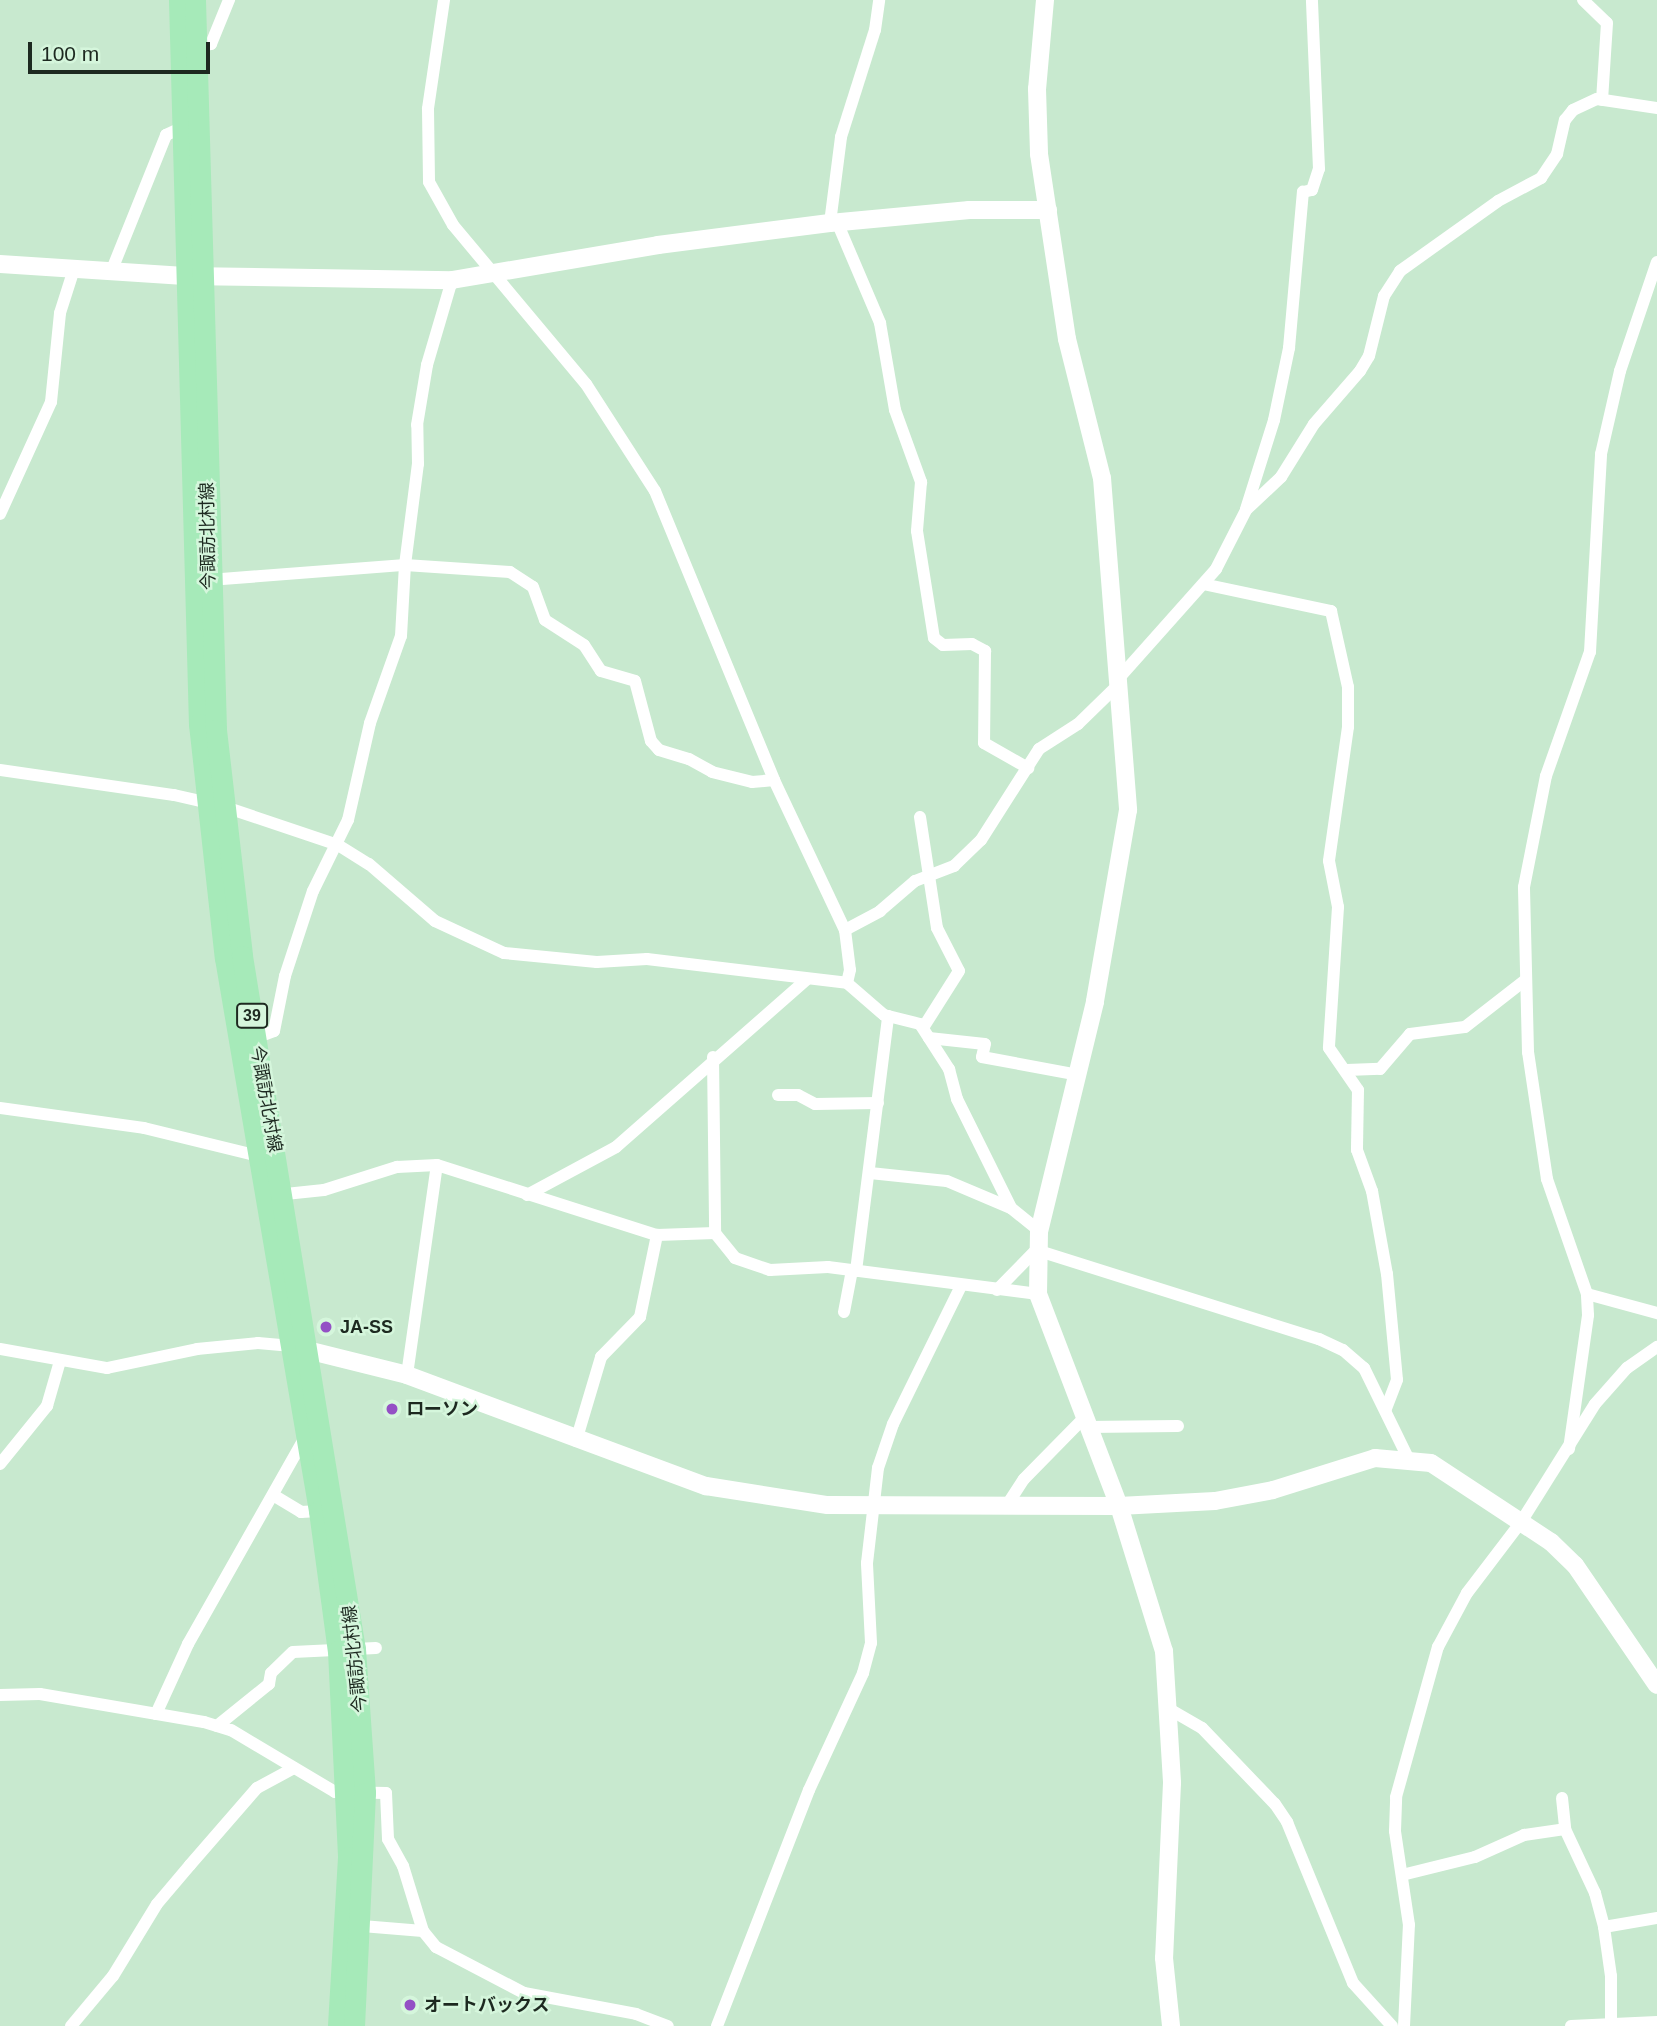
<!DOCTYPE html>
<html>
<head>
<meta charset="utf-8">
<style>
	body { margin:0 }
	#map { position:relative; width:1657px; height:2026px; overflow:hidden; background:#c8e9cf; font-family:Helvetica,"Noto Sans JP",sans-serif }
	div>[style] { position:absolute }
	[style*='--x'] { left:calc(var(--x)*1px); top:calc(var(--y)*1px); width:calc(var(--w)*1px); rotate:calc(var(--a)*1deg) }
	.street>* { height:12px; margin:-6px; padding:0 6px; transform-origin:6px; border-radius:6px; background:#fff }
	.secondary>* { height:18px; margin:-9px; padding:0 9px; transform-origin:9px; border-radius:9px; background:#fff }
	.primary>* { height:21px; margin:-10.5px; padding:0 10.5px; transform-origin:10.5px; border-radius:10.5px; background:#a6eab9 }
	.dots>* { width:19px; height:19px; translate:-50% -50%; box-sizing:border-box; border:4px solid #d5f6dc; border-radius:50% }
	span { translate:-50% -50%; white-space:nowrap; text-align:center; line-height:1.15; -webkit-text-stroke:5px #d5f6dc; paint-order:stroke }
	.shield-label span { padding:2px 5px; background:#d5f6dc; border:2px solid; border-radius:5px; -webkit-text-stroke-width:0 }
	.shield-label { font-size:16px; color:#1d2920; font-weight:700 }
	.street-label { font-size:18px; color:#1d2920 }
	.poi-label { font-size:18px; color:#1d2920; font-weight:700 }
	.left { translate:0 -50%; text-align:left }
	.scale { position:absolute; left:28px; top:42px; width:182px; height:32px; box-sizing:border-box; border:4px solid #1d2920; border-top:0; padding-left:9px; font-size:21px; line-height:24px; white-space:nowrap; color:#1d2920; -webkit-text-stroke:5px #d5f6dc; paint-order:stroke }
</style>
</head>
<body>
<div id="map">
	<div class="street">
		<div style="--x:444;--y:0;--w:110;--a:98.4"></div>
		<div style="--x:428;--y:109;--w:73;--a:89.2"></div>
		<div style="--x:429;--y:182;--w:49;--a:60.8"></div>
		<div style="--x:453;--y:225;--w:207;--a:50.1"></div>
		<div style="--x:586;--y:384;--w:127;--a:57.2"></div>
		<div style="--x:655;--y:491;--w:313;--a:67.6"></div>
		<div style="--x:774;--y:780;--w:166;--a:64.7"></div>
		<div style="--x:845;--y:930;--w:40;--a:82.9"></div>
		<div style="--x:850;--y:970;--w:13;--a:103"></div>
		<div style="--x:1583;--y:0;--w:33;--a:44"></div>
		<div style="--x:1607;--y:23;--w:77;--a:93.7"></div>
		<div style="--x:197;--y:46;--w:14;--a:-8"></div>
		<div style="--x:211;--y:44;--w:48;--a:-67.8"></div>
		<div style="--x:837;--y:222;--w:110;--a:66.9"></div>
		<div style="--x:880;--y:323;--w:88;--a:80.2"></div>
		<div style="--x:895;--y:410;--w:77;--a:70.1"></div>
		<div style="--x:921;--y:482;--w:49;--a:94.7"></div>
		<div style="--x:917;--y:531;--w:108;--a:81"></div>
		<div style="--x:934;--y:638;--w:11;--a:38"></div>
		<div style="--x:943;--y:645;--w:29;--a:-2"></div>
		<div style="--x:972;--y:644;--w:15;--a:28"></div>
		<div style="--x:985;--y:651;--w:92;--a:90.6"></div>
		<div style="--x:984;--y:743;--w:51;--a:29.6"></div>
		<div style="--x:830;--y:223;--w:87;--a:-82.7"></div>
		<div style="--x:841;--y:137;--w:112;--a:-72.4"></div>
		<div style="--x:875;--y:30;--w:30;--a:-82"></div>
		<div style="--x:111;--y:272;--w:148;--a:-68.1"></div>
		<div style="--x:166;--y:135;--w:19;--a:-25"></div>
		<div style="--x:1246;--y:509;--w:93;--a:-72.5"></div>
		<div style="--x:1274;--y:420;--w:74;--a:-78.2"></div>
		<div style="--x:1289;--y:348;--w:157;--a:-84.9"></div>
		<div style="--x:1303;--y:192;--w:9;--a:-13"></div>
		<div style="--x:1312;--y:190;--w:22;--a:-72"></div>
		<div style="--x:1319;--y:169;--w:169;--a:-92.4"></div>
		<div style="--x:0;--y:514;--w:123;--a:-65.5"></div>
		<div style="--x:51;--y:402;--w:89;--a:-84.2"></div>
		<div style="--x:60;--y:313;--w:46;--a:-72.3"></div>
		<div style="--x:209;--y:580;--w:197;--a:-4.4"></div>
		<div style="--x:405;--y:565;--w:105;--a:3.8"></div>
		<div style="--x:510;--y:572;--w:27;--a:33"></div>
		<div style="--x:533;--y:587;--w:35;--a:70"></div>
		<div style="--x:545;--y:620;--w:46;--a:32.7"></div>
		<div style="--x:584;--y:645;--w:31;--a:57"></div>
		<div style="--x:601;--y:671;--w:35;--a:16"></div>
		<div style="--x:635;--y:681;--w:62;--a:75.1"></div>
		<div style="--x:651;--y:741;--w:12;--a:48"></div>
		<div style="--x:659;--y:750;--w:31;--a:17"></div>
		<div style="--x:689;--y:759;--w:26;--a:29"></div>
		<div style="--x:712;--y:772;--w:41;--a:14"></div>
		<div style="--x:752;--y:782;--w:22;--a:-5"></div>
		<div style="--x:1203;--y:584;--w:131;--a:11.9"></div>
		<div style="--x:1331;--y:611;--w:78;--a:77.4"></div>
		<div style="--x:1348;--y:687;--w:40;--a:90"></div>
		<div style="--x:1348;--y:727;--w:135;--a:98.1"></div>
		<div style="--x:1329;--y:861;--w:47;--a:78.9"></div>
		<div style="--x:1338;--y:907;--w:141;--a:93.7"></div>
		<div style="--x:1329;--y:1048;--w:51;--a:55.4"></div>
		<div style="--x:1358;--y:1090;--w:60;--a:91"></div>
		<div style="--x:1357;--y:1150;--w:44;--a:69.9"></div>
		<div style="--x:1372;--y:1191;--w:84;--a:79.8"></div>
		<div style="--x:1387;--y:1274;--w:106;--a:84.6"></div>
		<div style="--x:1397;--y:1380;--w:31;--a:111"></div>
		<div style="--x:1119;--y:678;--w:146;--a:-48.3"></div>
		<div style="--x:1216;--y:569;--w:66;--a:-63"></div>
		<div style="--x:1246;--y:510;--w:48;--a:-43.3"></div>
		<div style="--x:1281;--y:477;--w:62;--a:-58.1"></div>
		<div style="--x:1314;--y:424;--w:70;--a:-49"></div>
		<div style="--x:1360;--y:371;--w:17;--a:-59"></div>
		<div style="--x:1369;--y:356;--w:62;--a:-76"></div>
		<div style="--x:1384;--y:296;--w:30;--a:-57"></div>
		<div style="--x:1400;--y:271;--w:120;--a:-35.5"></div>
		<div style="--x:1498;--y:201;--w:49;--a:-28.1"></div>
		<div style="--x:1541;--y:178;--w:29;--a:-56"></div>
		<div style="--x:1557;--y:154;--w:35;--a:-77"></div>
		<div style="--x:1565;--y:120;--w:13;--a:-51"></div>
		<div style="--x:1573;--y:110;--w:26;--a:-25"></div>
		<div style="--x:1597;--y:99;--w:61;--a:8.5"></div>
		<div style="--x:0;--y:770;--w:176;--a:8.2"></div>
		<div style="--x:174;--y:795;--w:49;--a:12.9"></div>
		<div style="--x:222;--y:806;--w:122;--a:18.6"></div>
		<div style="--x:338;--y:845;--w:36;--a:32"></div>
		<div style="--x:369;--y:864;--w:87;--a:40.8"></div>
		<div style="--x:435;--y:921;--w:76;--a:24.9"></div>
		<div style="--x:504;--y:953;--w:93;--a:5.5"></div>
		<div style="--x:597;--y:962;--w:50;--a:-3.4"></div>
		<div style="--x:647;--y:959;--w:201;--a:6.8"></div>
		<div style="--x:847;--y:983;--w:49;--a:40.9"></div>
		<div style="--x:884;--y:1015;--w:37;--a:14"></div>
		<div style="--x:920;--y:1024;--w:54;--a:57.2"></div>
		<div style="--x:949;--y:1069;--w:31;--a:75"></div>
		<div style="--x:957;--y:1099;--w:122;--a:63.6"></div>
		<div style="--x:1011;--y:1208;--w:36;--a:39"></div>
		<div style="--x:920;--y:817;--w:112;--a:81.3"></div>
		<div style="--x:937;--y:928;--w:48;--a:62.9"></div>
		<div style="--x:959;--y:971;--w:67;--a:122.3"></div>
		<div style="--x:845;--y:930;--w:40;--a:-28"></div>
		<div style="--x:880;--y:911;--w:46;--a:-40.6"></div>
		<div style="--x:915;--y:881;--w:42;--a:-21"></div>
		<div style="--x:954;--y:866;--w:37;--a:-44"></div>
		<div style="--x:981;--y:840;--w:108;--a:-57.5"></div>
		<div style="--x:1039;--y:749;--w:46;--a:-32.7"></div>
		<div style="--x:1078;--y:724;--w:57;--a:-44.3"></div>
		<div style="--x:255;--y:1038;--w:20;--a:-20"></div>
		<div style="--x:274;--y:1031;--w:56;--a:-78.7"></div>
		<div style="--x:285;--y:976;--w:89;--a:-71.8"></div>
		<div style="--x:313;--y:891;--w:79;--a:-63.8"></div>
		<div style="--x:348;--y:820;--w:99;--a:-77.2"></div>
		<div style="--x:370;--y:723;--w:92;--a:-70.4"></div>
		<div style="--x:401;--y:636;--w:71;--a:-86.8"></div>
		<div style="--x:405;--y:565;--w:102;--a:-82.7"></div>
		<div style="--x:418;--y:464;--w:39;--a:-91"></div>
		<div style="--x:417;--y:425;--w:61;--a:-80.5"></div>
		<div style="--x:427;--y:365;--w:89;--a:-73.6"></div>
		<div style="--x:929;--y:1038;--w:56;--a:6.1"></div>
		<div style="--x:985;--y:1044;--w:13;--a:103"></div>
		<div style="--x:982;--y:1057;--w:99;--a:10.5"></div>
		<div style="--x:713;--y:1057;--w:176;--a:89.3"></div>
		<div style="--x:715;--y:1233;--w:32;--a:51"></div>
		<div style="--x:735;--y:1258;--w:37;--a:19"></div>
		<div style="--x:770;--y:1270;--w:58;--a:-3"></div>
		<div style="--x:828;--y:1267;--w:212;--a:7.3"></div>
		<div style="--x:1347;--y:1070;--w:33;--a:-2"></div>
		<div style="--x:1380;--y:1069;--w:46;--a:-49.4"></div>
		<div style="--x:1410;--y:1034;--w:55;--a:-7.3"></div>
		<div style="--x:1465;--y:1027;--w:75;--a:-37.9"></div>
		<div style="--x:778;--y:1095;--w:20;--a:0"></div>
		<div style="--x:798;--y:1095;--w:19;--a:28"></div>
		<div style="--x:815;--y:1104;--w:63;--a:-0.9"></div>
		<div style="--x:0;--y:1108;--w:145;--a:7.9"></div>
		<div style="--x:144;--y:1128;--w:118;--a:13.7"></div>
		<div style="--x:870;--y:1173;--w:77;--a:5.9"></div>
		<div style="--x:947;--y:1181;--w:69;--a:22.9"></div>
		<div style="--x:276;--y:1195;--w:48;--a:-5.9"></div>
		<div style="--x:324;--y:1190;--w:77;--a:-17.5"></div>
		<div style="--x:397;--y:1167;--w:40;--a:-2.9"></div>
		<div style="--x:437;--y:1165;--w:231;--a:17.7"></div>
		<div style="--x:657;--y:1235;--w:58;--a:-2"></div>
		<div style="--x:527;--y:1195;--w:101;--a:-28.3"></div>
		<div style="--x:616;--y:1147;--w:253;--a:-41.3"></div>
		<div style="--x:856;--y:1271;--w:257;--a:-82.8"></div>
		<div style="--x:997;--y:1290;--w:56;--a:-45.7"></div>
		<div style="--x:1036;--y:1250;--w:297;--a:17.5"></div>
		<div style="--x:1319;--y:1339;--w:26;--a:25"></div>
		<div style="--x:1343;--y:1350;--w:28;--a:41"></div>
		<div style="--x:1364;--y:1368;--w:100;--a:63.9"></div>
		<div style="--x:1587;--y:1294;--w:73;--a:15.2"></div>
		<div style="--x:844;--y:1312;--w:43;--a:-79.2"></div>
		<div style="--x:0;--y:1349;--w:109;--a:10.1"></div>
		<div style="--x:107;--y:1368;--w:92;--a:-11.9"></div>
		<div style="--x:197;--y:1349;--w:61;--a:-5.6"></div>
		<div style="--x:258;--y:1343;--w:34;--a:5"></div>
		<div style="--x:407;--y:1375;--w:212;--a:-81.9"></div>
		<div style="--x:1087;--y:1427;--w:91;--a:-0.6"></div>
		<div style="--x:576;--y:1441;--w:88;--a:-73.4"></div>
		<div style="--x:601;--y:1357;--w:56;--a:-45.7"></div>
		<div style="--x:640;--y:1317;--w:84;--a:-78.3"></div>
		<div style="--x:1569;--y:1449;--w:135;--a:-81.9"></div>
		<div style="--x:1588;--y:1315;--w:21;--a:-93"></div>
		<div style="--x:1587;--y:1294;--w:122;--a:-109.2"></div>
		<div style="--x:1547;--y:1179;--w:128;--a:-98.5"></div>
		<div style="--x:1528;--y:1052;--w:165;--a:-91.4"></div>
		<div style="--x:1524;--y:887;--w:113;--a:-78.8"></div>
		<div style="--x:1546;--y:776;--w:132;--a:-70.5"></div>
		<div style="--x:1590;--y:652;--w:198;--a:-86.8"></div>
		<div style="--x:1601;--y:454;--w:85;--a:-77.1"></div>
		<div style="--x:1620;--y:371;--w:115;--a:-71.3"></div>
		<div style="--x:0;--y:1464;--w:75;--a:-51"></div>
		<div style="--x:47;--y:1406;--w:47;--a:-73.9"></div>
		<div style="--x:273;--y:1495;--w:33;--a:31"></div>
		<div style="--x:301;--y:1512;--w:18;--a:-3"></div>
		<div style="--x:1007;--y:1505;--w:31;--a:-57"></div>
		<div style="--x:1024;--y:1479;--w:86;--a:-45.5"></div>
		<div style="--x:0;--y:1695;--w:40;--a:-1.4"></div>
		<div style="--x:40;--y:1694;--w:166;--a:9.7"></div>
		<div style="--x:204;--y:1722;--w:28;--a:17"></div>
		<div style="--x:231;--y:1730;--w:121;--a:30.8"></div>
		<div style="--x:335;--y:1792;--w:51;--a:1.1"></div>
		<div style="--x:386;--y:1793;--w:46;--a:87.5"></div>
		<div style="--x:388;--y:1839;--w:31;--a:61"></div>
		<div style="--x:403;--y:1866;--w:68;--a:72.9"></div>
		<div style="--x:423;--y:1931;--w:21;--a:51"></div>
		<div style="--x:436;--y:1947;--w:99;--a:27.6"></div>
		<div style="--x:524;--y:1993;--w:114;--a:10.6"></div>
		<div style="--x:636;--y:2014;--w:34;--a:21"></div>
		<div style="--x:1169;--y:1709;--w:38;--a:30"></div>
		<div style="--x:1202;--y:1728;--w:105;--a:46.2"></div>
		<div style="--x:1275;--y:1804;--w:22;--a:56"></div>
		<div style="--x:1287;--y:1822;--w:174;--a:67.7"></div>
		<div style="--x:1353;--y:1983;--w:58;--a:47.8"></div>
		<div style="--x:156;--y:1714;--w:77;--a:-65.4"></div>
		<div style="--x:188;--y:1644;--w:238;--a:-60.5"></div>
		<div style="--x:217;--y:1726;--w:67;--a:-38.9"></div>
		<div style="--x:269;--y:1684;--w:11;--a:-80"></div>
		<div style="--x:271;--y:1673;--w:30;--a:-44"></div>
		<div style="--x:293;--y:1652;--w:83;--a:-2.8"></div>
		<div style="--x:1562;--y:1798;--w:31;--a:84"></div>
		<div style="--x:1565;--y:1829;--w:71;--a:64.9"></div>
		<div style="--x:1595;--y:1893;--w:35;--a:75"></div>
		<div style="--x:1604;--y:1927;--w:49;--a:81.9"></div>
		<div style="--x:1611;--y:1976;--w:50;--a:90"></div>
		<div style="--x:1402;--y:1875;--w:75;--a:-13.9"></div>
		<div style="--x:1475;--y:1857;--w:54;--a:-24.2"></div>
		<div style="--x:1524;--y:1835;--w:41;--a:-8.3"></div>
		<div style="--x:362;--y:1926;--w:61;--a:4.7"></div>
		<div style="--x:1604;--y:1927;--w:54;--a:-9.6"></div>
		<div style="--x:71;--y:2026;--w:65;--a:-50"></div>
		<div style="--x:113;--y:1976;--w:84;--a:-58.6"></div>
		<div style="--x:157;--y:1904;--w:51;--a:-49.8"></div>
		<div style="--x:190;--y:1865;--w:102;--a:-49"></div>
		<div style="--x:257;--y:1788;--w:42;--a:-28.4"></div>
		<div style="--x:717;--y:2026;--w:253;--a:-68.7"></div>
		<div style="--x:809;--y:1790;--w:129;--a:-65.2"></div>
		<div style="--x:863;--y:1673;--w:31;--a:-75"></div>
		<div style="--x:871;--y:1643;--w:80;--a:-92.9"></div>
		<div style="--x:867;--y:1563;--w:96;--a:-83.4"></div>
		<div style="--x:878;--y:1468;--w:46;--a:-71.2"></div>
		<div style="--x:893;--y:1424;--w:154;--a:-63.8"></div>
		<div style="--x:1404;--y:2026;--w:101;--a:-87.2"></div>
		<div style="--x:1409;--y:1925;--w:95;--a:-98.5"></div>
		<div style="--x:1395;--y:1831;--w:34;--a:-88"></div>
		<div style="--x:1396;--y:1797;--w:156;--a:-74.4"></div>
		<div style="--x:1438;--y:1647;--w:61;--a:-61.8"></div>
		<div style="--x:1467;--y:1593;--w:89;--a:-52.7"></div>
		<div style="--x:1521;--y:1522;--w:139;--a:-57.9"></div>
		<div style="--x:1595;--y:1404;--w:48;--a:-48.4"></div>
		<div style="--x:1627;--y:1368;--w:37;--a:-35"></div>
		<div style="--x:1571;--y:2026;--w:86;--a:-2.7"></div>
	</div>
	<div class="secondary">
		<div style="--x:1045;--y:0;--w:89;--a:95.1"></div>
		<div style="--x:1037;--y:89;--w:65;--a:88.2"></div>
		<div style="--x:1039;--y:154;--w:187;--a:81.4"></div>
		<div style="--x:1067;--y:339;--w:143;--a:75.9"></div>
		<div style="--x:1102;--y:478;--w:333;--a:85.5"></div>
		<div style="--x:1128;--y:810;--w:195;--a:99.8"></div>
		<div style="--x:1095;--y:1002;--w:236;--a:103.7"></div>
		<div style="--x:1039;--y:1231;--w:63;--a:90.9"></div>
		<div style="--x:1038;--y:1294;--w:227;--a:69.1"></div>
		<div style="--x:1119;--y:1506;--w:152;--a:72.8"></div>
		<div style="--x:1164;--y:1651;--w:132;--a:86.5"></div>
		<div style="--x:1172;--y:1783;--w:175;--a:92.6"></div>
		<div style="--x:1164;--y:1958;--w:68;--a:84.1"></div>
		<div style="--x:0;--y:264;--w:185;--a:3.7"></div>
		<div style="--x:185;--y:276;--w:267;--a:0.9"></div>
		<div style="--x:452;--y:280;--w:209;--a:-9.6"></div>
		<div style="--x:658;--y:245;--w:173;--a:-7.3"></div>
		<div style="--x:830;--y:223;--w:140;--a:-5.3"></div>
		<div style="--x:969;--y:210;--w:79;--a:0"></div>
		<div style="--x:295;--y:1347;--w:115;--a:14"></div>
		<div style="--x:407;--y:1375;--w:319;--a:20.4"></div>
		<div style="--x:706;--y:1486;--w:123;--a:8.9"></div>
		<div style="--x:828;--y:1505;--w:291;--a:0.2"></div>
		<div style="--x:1119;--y:1506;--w:96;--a:-3"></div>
		<div style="--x:1215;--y:1501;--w:59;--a:-10.7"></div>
		<div style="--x:1273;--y:1490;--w:107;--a:-17.4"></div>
		<div style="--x:1375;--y:1458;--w:56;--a:5.1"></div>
		<div style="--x:1431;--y:1463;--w:144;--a:33.4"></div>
		<div style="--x:1551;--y:1542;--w:33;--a:44"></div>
		<div style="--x:1575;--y:1565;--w:145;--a:55.7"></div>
	</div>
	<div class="primary">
		<div style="--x:179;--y:0;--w:724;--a:88.42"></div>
		<div style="--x:199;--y:724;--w:235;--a:83.7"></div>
		<div style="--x:225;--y:958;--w:561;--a:80.35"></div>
		<div style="--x:319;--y:1511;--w:141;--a:82.3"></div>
		<div style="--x:338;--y:1651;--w:206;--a:87.2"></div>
		<div style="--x:348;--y:1857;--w:169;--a:93.4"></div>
		<div style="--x:195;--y:0;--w:730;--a:88.35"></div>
		<div style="--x:216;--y:730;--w:227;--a:83.4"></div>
		<div style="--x:242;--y:956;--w:702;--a:80.74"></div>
		<div style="--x:355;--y:1649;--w:144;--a:86"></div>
		<div style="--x:365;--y:1793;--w:233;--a:92.7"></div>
	</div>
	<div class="dots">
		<div style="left:326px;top:1327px;background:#9450c5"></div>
		<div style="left:392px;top:1409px;background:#9450c5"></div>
		<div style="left:410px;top:2005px;background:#9450c5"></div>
	</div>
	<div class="shield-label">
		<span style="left:252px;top:1016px">39</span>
	</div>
	<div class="street-label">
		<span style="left:208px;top:536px;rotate:-91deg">今諏訪北村線</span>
		<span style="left:266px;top:1099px;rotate:80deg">今諏訪北村線</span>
		<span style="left:355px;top:1659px;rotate:-96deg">今諏訪北村線</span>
	</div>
	<div class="poi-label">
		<span class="left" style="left:340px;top:1327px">JA-SS</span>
		<span class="left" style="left:406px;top:1409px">ローソン</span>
		<span class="left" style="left:424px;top:2005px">オートバックス</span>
	</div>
	<div class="scale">100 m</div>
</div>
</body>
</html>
